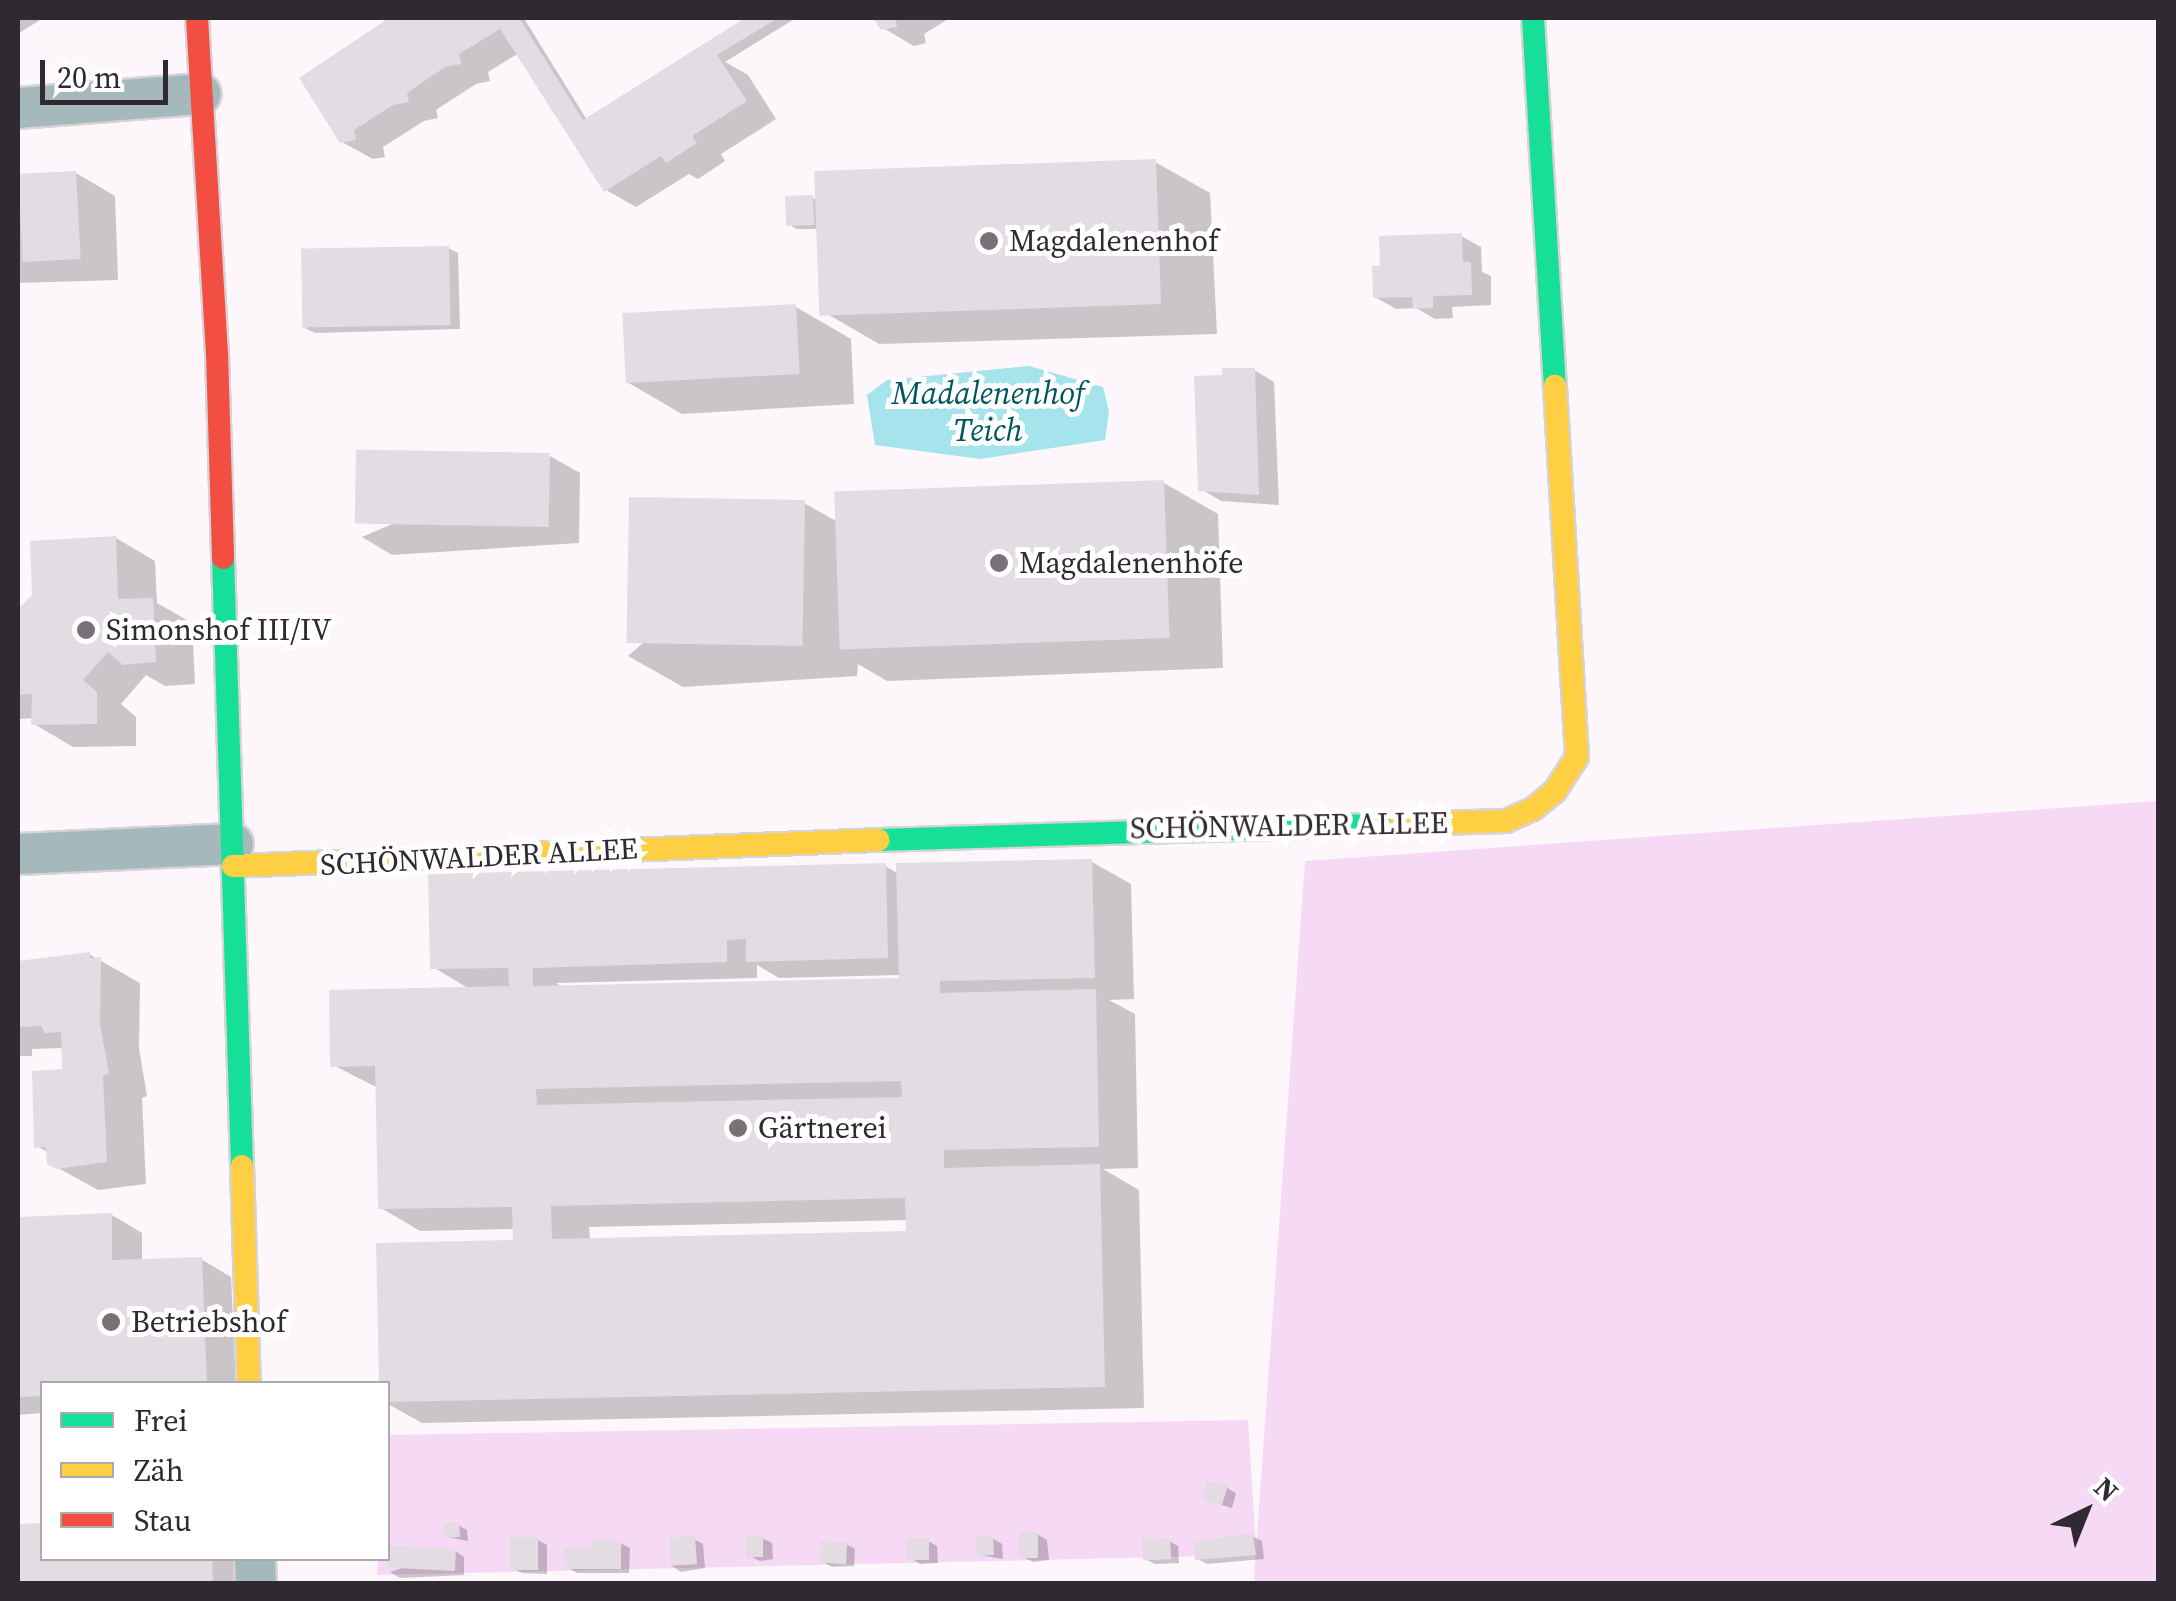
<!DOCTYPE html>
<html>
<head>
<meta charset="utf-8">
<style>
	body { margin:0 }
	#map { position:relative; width:2176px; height:1601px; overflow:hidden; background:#fdf7fc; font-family:"Source Serif 4",serif }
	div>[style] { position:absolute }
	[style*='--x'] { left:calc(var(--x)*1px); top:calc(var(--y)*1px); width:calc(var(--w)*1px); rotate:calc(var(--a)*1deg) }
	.green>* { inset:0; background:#f6d9f4 }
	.water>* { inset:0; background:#a5e3ed }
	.shadow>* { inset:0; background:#0003 }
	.building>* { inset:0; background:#e4dce3; transform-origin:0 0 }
	.roads { filter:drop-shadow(2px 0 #d7d3d7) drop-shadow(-2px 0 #d7d3d7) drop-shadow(0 2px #d7d3d7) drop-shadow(0 -2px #d7d3d7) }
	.street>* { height:40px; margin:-20px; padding:0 20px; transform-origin:20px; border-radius:20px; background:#a5b8bc }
	.fast>* { height:22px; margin:-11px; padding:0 11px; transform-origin:11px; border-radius:11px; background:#16e098 }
	.slow>* { height:22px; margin:-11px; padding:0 11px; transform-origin:11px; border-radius:11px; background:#ffcf43 }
	.jam>* { height:22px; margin:-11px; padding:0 11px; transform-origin:11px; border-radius:11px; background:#f24e42 }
	.dots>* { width:28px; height:28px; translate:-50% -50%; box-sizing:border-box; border:5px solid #fff; border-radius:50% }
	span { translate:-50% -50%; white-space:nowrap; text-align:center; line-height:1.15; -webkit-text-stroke:10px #fff; paint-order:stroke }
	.poi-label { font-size:30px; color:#312931 }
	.left { translate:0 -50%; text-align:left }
	.street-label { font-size:30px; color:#312931 }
	.water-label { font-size:32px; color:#005660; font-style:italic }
	.frame { position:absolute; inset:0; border:20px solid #312931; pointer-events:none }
	.legend { position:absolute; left:40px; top:1381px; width:350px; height:180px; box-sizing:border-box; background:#fff; border:2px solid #ada9ad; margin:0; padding:12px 18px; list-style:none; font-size:30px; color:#312931 }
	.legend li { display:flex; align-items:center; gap:20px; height:50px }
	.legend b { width:50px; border:2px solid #ada9ad }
	.north { position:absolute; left:2036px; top:1461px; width:100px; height:100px; -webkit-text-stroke:8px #fff; paint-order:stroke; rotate:43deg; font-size:28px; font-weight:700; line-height:40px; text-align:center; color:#312931 }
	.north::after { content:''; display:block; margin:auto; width:35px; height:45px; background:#312931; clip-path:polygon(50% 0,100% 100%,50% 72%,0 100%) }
	.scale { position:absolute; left:40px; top:60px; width:128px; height:45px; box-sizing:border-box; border:5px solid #312931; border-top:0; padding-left:12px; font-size:30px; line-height:35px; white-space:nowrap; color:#312931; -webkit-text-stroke:8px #fff; paint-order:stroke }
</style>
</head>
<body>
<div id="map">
	<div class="green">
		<div style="clip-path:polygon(2158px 801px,2158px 1583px,1254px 1584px,1255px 1555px,377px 1575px,378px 1559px,388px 1558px,388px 1435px,1248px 1420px,1256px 1549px,1305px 861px)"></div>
	</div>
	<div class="water">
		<div style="clip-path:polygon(1029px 366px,1103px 387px,1109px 411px,1105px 440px,980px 459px,875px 445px,867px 395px,887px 380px)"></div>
	</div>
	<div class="shadow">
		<div style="clip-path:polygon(18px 18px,43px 18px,18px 34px)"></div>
		<div style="clip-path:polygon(393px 18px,528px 18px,525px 20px,587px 120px,750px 18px,796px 18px,725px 62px,748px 75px,776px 119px,721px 154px,725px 161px,698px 179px,689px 174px,636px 207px,606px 190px,519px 53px,488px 72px,490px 81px,476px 84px,436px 110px,438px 118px,424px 121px,383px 147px,385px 157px,373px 159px,342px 142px,302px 79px)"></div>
		<div style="clip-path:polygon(876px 18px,950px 18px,924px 34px,926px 43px,914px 46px,883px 28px)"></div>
		<div style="clip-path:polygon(1155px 162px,1210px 193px,1217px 334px,879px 344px,824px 312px,820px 229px,797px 229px,788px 224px,813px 198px,818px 201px)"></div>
		<div style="clip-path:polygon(76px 173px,115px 196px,118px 280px,18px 283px,18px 174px)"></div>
		<div style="clip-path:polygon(1461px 236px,1481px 247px,1482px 272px,1491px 276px,1491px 305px,1452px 307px,1453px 318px,1435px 319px,1416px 308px,1396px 309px,1375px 297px)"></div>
		<div style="clip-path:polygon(448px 248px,458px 253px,460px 329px,315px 333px,305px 328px)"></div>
		<div style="clip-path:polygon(796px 307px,851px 339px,854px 404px,682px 414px,627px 382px)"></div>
		<div style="clip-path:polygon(1254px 370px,1274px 382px,1279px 505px,1221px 501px,1201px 489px,1224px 378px)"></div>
		<div style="clip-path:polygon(550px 456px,580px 473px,579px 543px,392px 555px,362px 537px)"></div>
		<div style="clip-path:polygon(1164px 483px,1218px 514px,1223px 668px,887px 681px,858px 664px,857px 676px,683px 687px,628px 656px,804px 503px,836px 521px)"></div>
		<div style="clip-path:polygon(116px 538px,155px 561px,157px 603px,192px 623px,195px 684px,165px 686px,146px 675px,121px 704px,136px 717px,136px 746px,73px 747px,34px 724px,34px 718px,18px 719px,18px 611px)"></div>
		<div style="clip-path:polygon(evenodd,1092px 862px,1131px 884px,1134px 999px,1109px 1000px,1135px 1014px,1138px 1168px,1103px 1169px,1139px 1190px,1144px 1408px,422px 1423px,388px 1404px,388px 1384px,515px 1242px,515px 1229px,420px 1231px,381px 1208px,378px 1088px,333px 1065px,471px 990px,433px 967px,885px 866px,899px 874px,1092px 862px,757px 965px,779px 978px,901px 975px,901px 981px,564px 988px,556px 983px,757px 978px,757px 965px,1092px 862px,908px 1220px,908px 1234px,590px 1240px,589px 1227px,908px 1220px)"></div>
		<div style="clip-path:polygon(89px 954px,140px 983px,139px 1048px,147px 1096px,142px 1098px,146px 1184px,98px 1190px,49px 1163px,49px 1153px,37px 1146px,65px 1072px,64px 1048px,32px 1049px,32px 1056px,18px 1056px,18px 963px)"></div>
		<div style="clip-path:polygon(112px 1215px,142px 1233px,142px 1261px,201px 1259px,231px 1277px,236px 1384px,42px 1384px,42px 1413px,18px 1415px,18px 1219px)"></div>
		<div style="clip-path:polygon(1227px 1488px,1236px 1493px,1232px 1508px,1206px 1500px)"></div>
		<div style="clip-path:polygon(458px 1525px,467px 1530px,468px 1541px,447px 1537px)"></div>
		<div style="clip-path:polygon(42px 1526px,42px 1558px,241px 1558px,242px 1584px,18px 1584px,18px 1527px)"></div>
		<div style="clip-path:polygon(1037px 1534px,1047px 1540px,1049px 1560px,1033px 1562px,1023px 1557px)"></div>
		<div style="clip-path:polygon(1252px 1536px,1262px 1541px,1264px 1559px,1207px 1564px,1198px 1559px)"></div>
		<div style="clip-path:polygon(762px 1538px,772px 1543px,773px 1559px,760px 1561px,750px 1556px)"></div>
		<div style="clip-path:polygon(992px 1538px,1002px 1544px,1003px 1559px,980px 1555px)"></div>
		<div style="clip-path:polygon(694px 1539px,703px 1544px,705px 1568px,681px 1572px,672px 1566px)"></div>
		<div style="clip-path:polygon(538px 1540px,547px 1545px,547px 1574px,522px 1573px,513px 1568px)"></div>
		<div style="clip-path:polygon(928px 1541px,937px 1546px,938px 1563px,920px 1564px,911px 1558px)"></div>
		<div style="clip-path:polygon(1169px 1541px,1178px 1546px,1179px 1563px,1155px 1564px,1145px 1559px)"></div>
		<div style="clip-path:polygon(620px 1543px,630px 1548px,629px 1573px,577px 1573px,567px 1567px,592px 1550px)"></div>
		<div style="clip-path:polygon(846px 1544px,855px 1549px,854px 1566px,832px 1567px,823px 1562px)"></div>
		<div style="clip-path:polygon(455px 1551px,464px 1557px,464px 1575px,400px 1578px,390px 1572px)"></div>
	</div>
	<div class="building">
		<div style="clip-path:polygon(389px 18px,519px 18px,583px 120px,745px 18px,778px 18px,717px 55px,747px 101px,692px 136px,697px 143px,666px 163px,661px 156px,604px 192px,500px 29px,459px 54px,461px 64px,445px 67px,407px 93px,409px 102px,393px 105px,354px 130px,356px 140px,340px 143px,299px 78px)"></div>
		<div style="clip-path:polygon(873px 18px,895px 18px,897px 27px,881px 30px)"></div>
		<div style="left:1156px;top:159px;width:145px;height:342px;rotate:88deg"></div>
		<div style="left:76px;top:171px;width:88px;height:58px;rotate:87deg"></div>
		<div style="left:813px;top:195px;width:30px;height:28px;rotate:88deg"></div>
		<div style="clip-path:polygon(1462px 233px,1463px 262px,1471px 262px,1472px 295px,1433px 296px,1433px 308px,1413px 309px,1412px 297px,1373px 298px,1372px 266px,1380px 266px,1379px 236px)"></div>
		<div style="left:449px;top:246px;width:79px;height:148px;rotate:89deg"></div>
		<div style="left:796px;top:304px;width:70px;height:174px;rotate:87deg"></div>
		<div style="clip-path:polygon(1222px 368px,1255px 368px,1259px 495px,1198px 491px,1194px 376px,1222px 375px)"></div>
		<div style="left:550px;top:453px;width:74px;height:194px;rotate:91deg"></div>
		<div style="left:1164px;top:480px;width:158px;height:330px;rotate:88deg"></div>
		<div style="left:805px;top:500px;width:146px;height:176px;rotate:91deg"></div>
		<div style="clip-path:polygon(116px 536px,118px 599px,153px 598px,156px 662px,123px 665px,108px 652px,83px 680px,97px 692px,97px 724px,31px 725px,32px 694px,18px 695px,18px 609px,32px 595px,30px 541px)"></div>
		<div style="clip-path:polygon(evenodd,1092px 859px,1095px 978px,940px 981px,940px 993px,1096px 989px,1099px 1147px,944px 1150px,944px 1168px,1100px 1164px,1105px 1387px,388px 1402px,388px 1384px,379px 1384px,376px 1243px,513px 1240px,512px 1207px,378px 1209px,375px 1066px,330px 1067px,329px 990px,509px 986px,508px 968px,430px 969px,428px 874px,886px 863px,888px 958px,746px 962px,746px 939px,727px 940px,727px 962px,533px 968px,533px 986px,899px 978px,896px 863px,1092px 859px,901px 1081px,902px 1097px,537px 1105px,536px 1089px,901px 1081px,1092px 859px,905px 1198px,906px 1231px,552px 1239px,551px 1206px,905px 1198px)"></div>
		<div style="clip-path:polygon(90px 952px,90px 958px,101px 957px,100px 1024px,109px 1073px,103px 1076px,107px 1162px,56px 1169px,47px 1164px,46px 1147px,34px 1148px,32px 1071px,62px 1069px,61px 1032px,45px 1033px,41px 1026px,18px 1027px,18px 961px)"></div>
		<div style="clip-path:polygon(112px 1213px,112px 1260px,202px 1257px,207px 1384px,42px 1384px,42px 1396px,18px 1397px,18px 1217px)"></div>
		<div style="clip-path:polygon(1206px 1481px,1228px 1485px,1222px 1505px,1203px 1501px)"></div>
		<div style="left:459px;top:1522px;width:15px;height:16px;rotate:86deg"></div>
		<div style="clip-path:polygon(42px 1523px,42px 1558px,212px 1558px,213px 1584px,18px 1584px,18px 1524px)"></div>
		<div style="left:1019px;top:1532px;width:19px;height:26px"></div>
		<div style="clip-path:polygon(1253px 1533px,1256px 1555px,1195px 1560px,1194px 1542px)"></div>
		<div style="left:695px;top:1536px;width:28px;height:26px;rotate:86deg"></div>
		<div style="left:746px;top:1536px;width:17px;height:21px"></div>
		<div style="left:993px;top:1536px;width:19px;height:17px;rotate:87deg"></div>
		<div style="left:509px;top:1537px;width:29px;height:33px"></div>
		<div style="left:907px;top:1538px;width:22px;height:22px"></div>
		<div style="left:1170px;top:1538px;width:21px;height:28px;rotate:87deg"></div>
		<div style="clip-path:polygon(591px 1539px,621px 1541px,621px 1569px,565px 1569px,564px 1548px,590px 1548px)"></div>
		<div style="left:821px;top:1541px;width:26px;height:22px;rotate:2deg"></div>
		<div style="left:456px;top:1549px;width:22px;height:68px;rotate:93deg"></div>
	</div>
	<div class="roads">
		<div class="street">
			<div style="--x:18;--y:108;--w:183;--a:-4.4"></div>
			<div style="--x:18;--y:854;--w:215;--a:-2.7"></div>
			<div style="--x:255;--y:1558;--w:26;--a:88"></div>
		</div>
		<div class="fast">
			<div style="--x:1533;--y:18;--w:369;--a:86.6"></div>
			<div style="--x:223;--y:558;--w:608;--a:88.21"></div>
			<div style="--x:878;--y:840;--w:522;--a:-1.76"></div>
		</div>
		<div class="slow">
			<div style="--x:1400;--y:824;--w:106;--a:-1.6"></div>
			<div style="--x:1506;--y:821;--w:30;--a:-24"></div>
			<div style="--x:1533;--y:809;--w:28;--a:-39"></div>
			<div style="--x:1555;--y:791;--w:40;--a:-57.1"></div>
			<div style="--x:1577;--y:757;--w:372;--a:-93.4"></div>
			<div style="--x:233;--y:866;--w:646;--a:-2.31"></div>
			<div style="--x:242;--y:1166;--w:218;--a:88.2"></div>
		</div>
		<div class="jam">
			<div style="--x:197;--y:18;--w:336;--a:86.6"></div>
			<div style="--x:217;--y:353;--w:205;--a:88.3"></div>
		</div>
	</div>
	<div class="dots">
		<div style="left:989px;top:241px;background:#787178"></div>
		<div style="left:999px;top:563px;background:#787178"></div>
		<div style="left:86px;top:630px;background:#787178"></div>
		<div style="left:738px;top:1128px;background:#787178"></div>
		<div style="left:111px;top:1322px;background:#787178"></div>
	</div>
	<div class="poi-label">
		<span class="left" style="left:1009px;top:241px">Magdalenenhof</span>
		<span class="left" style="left:1019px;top:563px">Magdalenenhöfe</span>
		<span class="left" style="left:106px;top:630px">Simonshof III/IV</span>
		<span class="left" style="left:758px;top:1128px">Gärtnerei</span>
		<span class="left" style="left:131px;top:1322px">Betriebshof</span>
	</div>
	<div class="street-label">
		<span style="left:1289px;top:826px;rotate:-1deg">SCHÖNWALDER ALLEE</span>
		<span style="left:479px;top:857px;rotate:-3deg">SCHÖNWALDER ALLEE</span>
	</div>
	<div class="water-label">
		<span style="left:988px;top:412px">Madalenenhof<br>Teich</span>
	</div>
	<div class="frame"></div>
	<ul class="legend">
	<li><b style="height:12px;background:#16e098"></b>Frei</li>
	<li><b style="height:12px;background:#ffcf43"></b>Zäh</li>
	<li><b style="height:12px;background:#f24e42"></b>Stau</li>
	</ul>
	<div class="north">N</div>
	<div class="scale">20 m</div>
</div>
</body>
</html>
